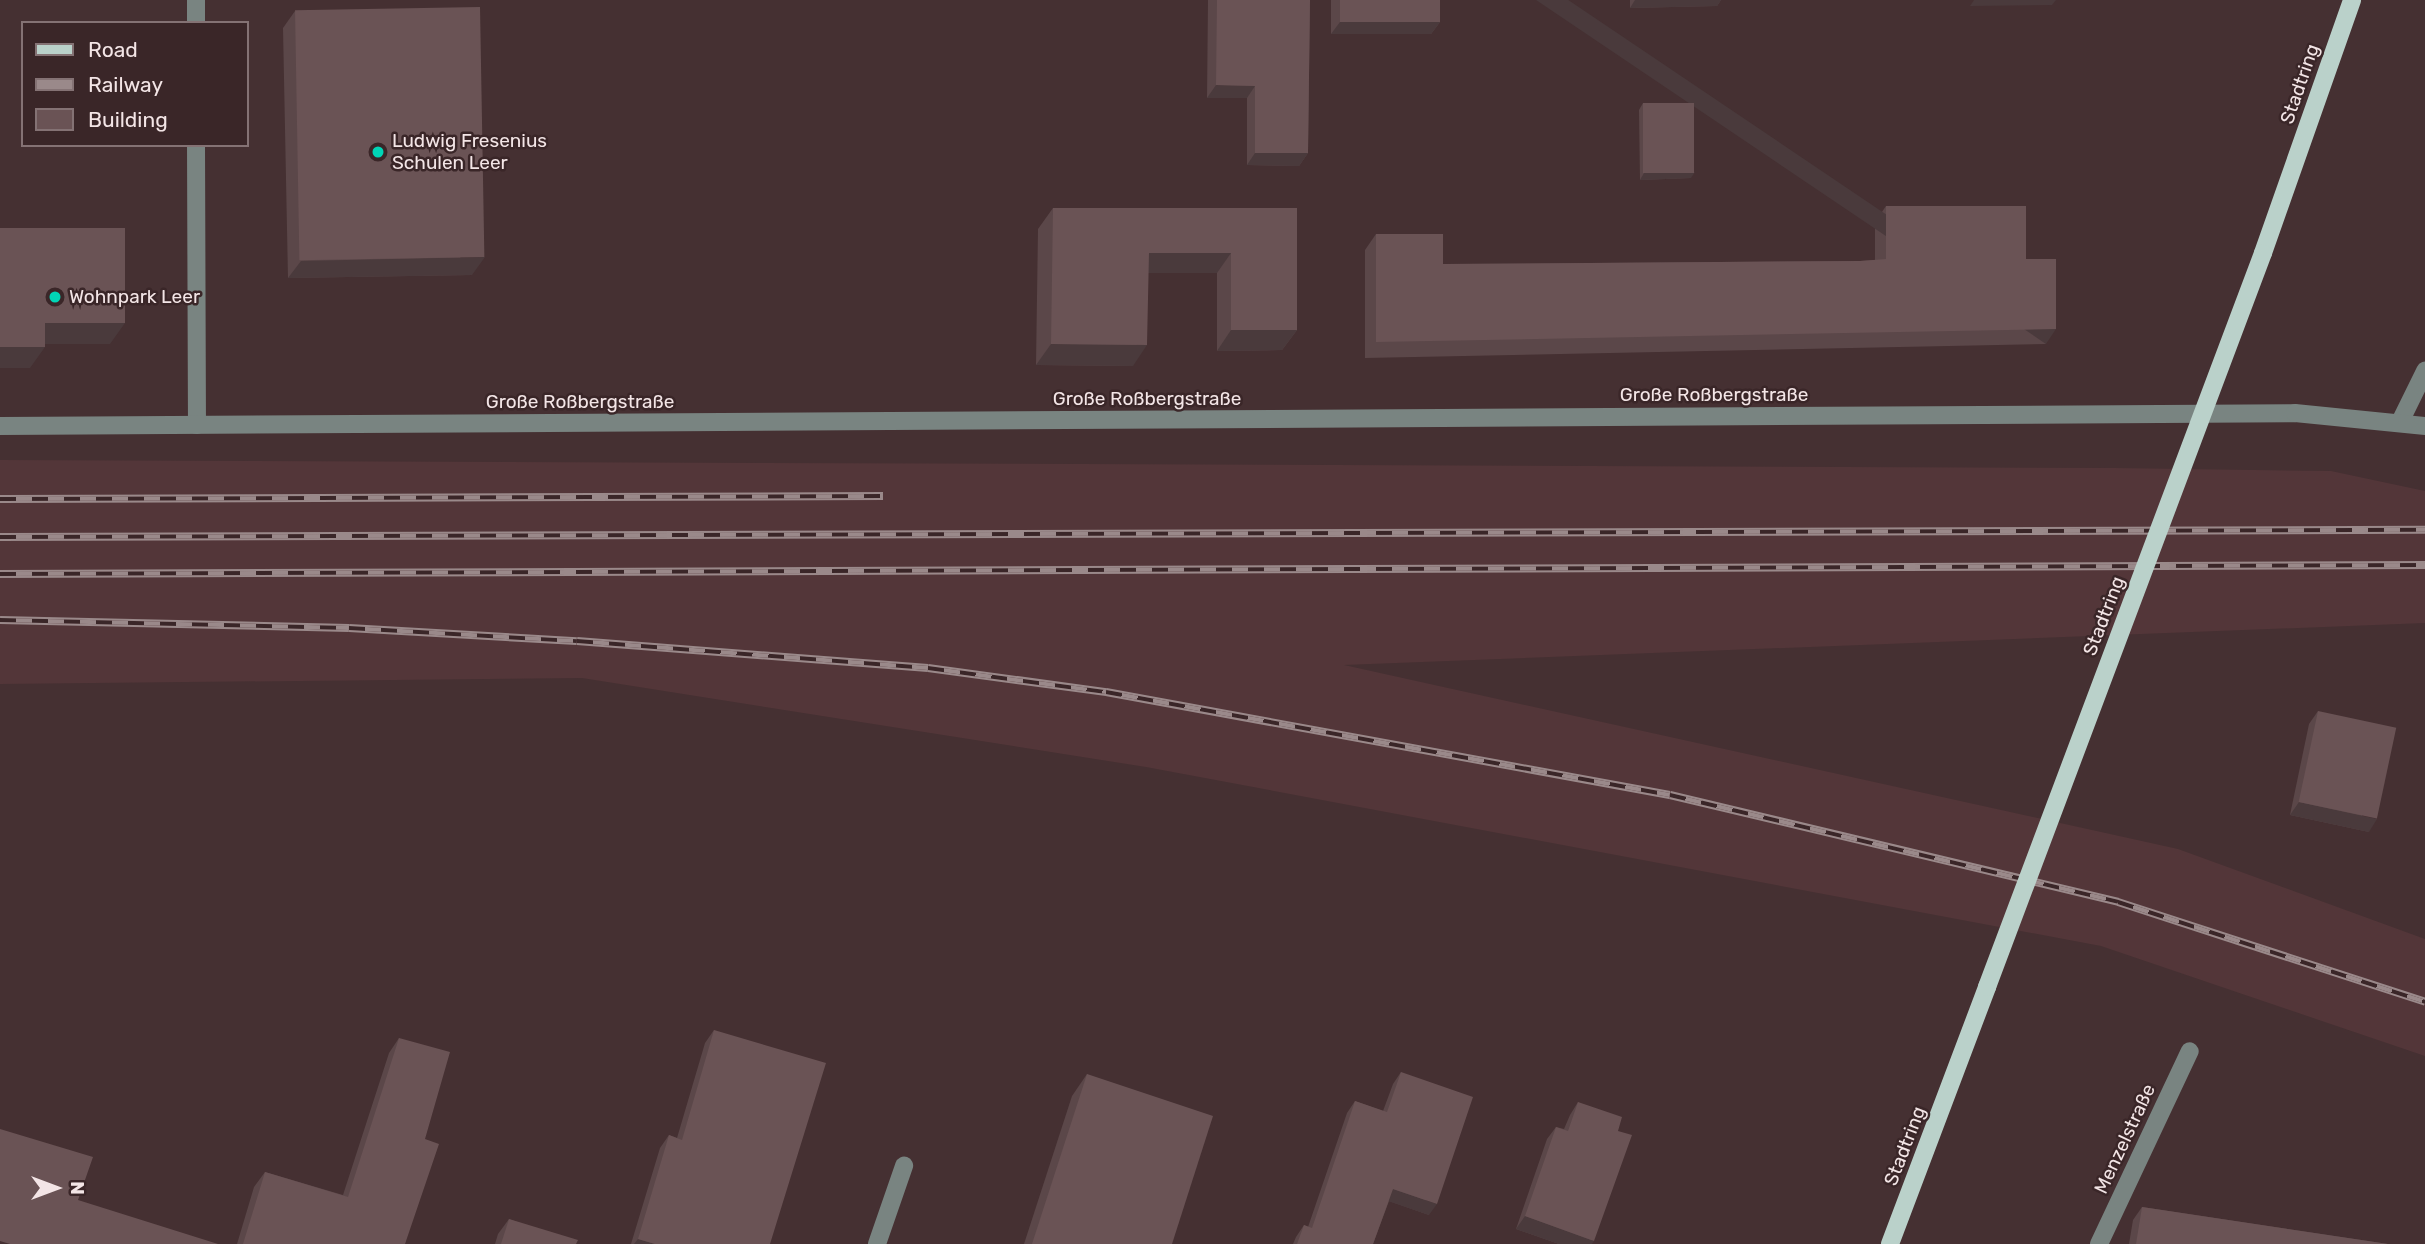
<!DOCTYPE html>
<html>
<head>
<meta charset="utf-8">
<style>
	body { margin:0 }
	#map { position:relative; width:2425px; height:1244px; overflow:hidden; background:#453032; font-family:Rubik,sans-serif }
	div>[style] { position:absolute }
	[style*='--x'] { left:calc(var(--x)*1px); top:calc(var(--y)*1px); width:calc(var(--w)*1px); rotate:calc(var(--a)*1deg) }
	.built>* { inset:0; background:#533639 }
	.minor>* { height:18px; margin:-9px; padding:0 9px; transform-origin:9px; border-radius:9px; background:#798481 }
	.major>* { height:18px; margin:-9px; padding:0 9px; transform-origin:9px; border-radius:9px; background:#bad1ca }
	.rail>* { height:8px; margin-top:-4px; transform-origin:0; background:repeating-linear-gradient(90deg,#3a2628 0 16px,#9a898a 0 32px); box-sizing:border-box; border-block:2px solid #9a898a }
	.major-bridge>* { height:18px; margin:-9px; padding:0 9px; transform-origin:9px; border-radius:9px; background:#bad1ca }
	.wall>* { inset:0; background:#5b4749 }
	.shaded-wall>* { inset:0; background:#4a3a3c; transform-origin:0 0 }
	.building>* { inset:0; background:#6a5355; transform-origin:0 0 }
	.dots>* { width:19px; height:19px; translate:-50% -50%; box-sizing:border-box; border:4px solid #3a2628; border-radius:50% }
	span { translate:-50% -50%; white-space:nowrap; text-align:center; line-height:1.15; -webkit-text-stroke:5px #3a2628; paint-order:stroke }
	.street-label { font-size:19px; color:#f3e5e6 }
	.poi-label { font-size:19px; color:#f3e5e6 }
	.left { translate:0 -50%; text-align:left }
	.legend { position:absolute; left:21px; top:21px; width:228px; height:126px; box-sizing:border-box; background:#3a2628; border:2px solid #847274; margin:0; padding:9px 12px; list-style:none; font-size:21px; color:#f3e5e6 }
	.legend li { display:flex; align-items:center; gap:14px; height:35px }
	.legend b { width:35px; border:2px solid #847274 }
	.north { position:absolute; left:21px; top:1153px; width:70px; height:70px; -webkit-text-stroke:5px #3a2628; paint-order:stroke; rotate:90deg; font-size:19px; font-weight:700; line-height:28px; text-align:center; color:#f3e5e6 }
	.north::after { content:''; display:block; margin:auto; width:24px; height:32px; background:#f3e5e6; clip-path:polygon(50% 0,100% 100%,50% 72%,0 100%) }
</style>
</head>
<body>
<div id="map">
	<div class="built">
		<div style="clip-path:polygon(0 460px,2114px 468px,2331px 471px,2425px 491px,2425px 623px,1344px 665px,2178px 849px,2425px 939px,2425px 1056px,2101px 946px,1146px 767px,582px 678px,0 684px)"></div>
	</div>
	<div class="minor">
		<div style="--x:196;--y:0;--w:23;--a:90"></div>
		<div style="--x:196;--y:145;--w:280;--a:89.8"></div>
		<div style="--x:2401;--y:420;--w:55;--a:-63.9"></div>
		<div style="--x:0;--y:426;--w:2295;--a:-0.32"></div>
		<div style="--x:2295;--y:413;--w:131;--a:5.7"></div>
		<div style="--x:877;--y:1244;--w:83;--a:-70.9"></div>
		<div style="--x:2099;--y:1244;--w:213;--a:-64.8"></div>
	</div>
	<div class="major">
		<div style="--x:2263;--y:253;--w:268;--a:-70.6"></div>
		<div style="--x:1890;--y:1244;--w:275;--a:-69.3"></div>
	</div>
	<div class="rail">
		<div style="--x:0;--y:499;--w:883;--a:-0.19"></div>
		<div style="--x:0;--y:537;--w:2425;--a:-0.17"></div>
		<div style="--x:0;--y:574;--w:2425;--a:-0.21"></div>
		<div style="--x:0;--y:620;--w:349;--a:1.3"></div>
		<div style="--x:349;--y:628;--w:228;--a:3.3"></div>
		<div style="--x:577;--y:641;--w:352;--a:4.4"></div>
		<div style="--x:928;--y:668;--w:180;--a:7.7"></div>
		<div style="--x:1106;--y:692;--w:573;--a:10.35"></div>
		<div style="--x:1670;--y:795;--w:461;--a:13.4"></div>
		<div style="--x:2118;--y:902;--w:323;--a:18"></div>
	</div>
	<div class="major-bridge">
		<div style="--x:1987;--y:987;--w:784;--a:-69.39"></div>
	</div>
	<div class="wall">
		<div style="clip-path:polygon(1208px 0,1310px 0,1308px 153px,1299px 166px,1247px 165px,1247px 98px,1207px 98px)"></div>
		<div style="clip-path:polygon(1331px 0,1440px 0,1440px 22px,1431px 34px,1331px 34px)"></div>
		<div style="clip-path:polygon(1630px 0,1721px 0,1717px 6px,1630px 8px)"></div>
		<div style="clip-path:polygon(295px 11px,472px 275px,288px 278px,283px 28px)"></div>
		<div style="clip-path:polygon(1643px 103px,1691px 178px,1640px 180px,1639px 110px)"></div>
		<div style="clip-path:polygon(1886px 206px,2026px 259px,2046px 344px,1365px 358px,1365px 250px,1376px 234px,1443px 264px,1860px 261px,1875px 260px,1875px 222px)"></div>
		<div style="clip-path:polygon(1053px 208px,1297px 208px,1297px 330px,1282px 350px,1217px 351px,1217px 273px,1148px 273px,1133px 366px,1036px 365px,1038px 229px)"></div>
		<div style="clip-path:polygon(2318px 711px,2369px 832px,2290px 815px,2309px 724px)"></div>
		<div style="clip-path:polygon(714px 1030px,770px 1244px,631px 1244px,660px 1148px,669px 1135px,677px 1138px,705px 1043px)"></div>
		<div style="clip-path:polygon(399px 1038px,425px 1139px,405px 1244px,237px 1244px,254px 1187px,265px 1172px,343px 1195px,389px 1053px)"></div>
		<div style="clip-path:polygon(1401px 1072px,1429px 1215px,1389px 1201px,1373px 1244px,1293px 1244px,1296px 1237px,1304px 1225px,1308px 1227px,1347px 1113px,1355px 1101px,1383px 1111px,1393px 1084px)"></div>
		<div style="clip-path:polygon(1087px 1074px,1172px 1244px,1024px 1244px,1072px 1096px)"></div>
		<div style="clip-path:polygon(1578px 1102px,1592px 1244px,1559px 1244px,1516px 1229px,1547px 1139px,1556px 1127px,1564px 1129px,1570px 1115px)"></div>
		<div style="clip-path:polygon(2142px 1207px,2388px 1244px,2129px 1244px,2133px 1220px)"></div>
		<div style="clip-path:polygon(509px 1219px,576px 1244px,495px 1244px,498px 1234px)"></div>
	</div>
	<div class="shaded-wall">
		<div style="clip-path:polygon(1635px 0,1721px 0,1717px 6px,1630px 8px)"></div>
		<div style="clip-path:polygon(1974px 0,2056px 0,2052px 5px,1970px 6px)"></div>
		<div style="clip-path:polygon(1340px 22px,1440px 22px,1431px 34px,1331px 34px)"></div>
		<div style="clip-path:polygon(1216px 85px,1255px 86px,1247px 98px,1207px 98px)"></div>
		<div style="clip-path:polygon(1255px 153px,1308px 153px,1299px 166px,1247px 165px)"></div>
		<div style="clip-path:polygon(1695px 172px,1691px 178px,1640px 180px,1644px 173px)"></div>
		<div style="clip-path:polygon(1149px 253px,1231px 253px,1217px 273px,1134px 273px)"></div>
		<div style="clip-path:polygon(485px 257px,472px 275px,288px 278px,301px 261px)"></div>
		<div style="clip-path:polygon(45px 323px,125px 323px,110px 344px,30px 344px)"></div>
		<div style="left:2056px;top:329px;width:18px;height:680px;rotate:124deg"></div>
		<div style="clip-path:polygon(1231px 330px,1297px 330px,1282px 350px,1217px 351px)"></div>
		<div style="clip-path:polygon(1051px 344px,1147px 345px,1133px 366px,1036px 365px)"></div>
		<div style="clip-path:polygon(0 347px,45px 347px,30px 368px,0 368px)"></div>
		<div style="clip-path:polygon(2299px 802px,2377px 819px,2369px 832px,2290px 815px)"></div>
		<div style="clip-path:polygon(1393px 1189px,1437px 1204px,1429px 1215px,1385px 1200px)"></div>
		<div style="clip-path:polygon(1525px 1216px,1594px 1241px,1592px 1244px,1559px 1244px,1516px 1229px)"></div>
		<div style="clip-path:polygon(638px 1239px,655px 1244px,634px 1244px)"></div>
	</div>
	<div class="building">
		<div style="clip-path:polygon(1217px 0,1310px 0,1308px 153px,1255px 153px,1255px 86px,1216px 85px)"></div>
		<div style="left:1340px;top:0;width:100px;height:22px"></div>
		<div style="left:480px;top:7px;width:250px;height:185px;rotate:89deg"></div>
		<div style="left:1643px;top:103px;width:51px;height:70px"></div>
		<div style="clip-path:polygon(1886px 206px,2026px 206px,2026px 259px,2056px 259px,2056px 329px,1376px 342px,1376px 234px,1443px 234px,1443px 264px,1860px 261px,1886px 259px)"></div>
		<div style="clip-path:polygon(1053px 208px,1297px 208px,1297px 330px,1231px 330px,1231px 253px,1149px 253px,1147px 345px,1051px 344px)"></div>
		<div style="clip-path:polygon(0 228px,125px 228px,125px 323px,45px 323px,45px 347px,0 347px)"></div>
		<div style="left:2318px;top:711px;width:80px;height:93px;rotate:12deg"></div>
		<div style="clip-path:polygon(714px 1030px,826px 1063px,770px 1244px,655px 1244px,638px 1239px,669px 1135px,682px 1140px)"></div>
		<div style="clip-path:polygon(399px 1038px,450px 1052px,425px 1139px,439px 1144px,405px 1244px,243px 1244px,265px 1172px,348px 1197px)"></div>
		<div style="clip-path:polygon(1401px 1072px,1473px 1097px,1437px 1204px,1393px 1189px,1373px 1244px,1297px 1244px,1304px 1225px,1312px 1228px,1355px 1101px,1387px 1112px)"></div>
		<div style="clip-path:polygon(1087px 1074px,1213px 1116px,1172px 1244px,1032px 1244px)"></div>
		<div style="clip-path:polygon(1578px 1102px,1622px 1117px,1618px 1131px,1632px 1135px,1594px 1241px,1525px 1216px,1556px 1127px,1568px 1131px)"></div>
		<div style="clip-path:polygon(0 1129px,93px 1157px,78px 1200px,218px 1244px,10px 1244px,0 1241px)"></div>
		<div style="clip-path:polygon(2142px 1207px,2388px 1244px,2136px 1244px)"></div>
		<div style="clip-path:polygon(509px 1219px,578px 1240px,576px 1244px,501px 1244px)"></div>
	</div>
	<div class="dots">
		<div style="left:378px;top:152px;background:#01d5b6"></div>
		<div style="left:55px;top:297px;background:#01d5b6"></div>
	</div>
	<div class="street-label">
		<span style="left:2300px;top:84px;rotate:-71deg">Stadtring</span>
		<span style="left:1714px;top:395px">Große Roßbergstraße</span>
		<span style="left:1147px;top:399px">Große Roßbergstraße</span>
		<span style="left:580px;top:402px">Große Roßbergstraße</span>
		<span style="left:2104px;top:616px;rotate:-69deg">Stadtring</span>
		<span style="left:2125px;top:1139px;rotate:-65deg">Menzelstraße</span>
		<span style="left:1905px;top:1146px;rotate:-69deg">Stadtring</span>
	</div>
	<div class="poi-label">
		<span class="left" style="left:392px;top:152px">Ludwig Fresenius<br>Schulen Leer</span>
		<span class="left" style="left:69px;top:297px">Wohnpark Leer</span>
	</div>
	<ul class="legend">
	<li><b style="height:9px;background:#bad1ca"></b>Road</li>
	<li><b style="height:9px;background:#9a898a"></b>Railway</li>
	<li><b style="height:19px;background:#6a5355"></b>Building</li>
	</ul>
	<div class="north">N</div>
</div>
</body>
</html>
